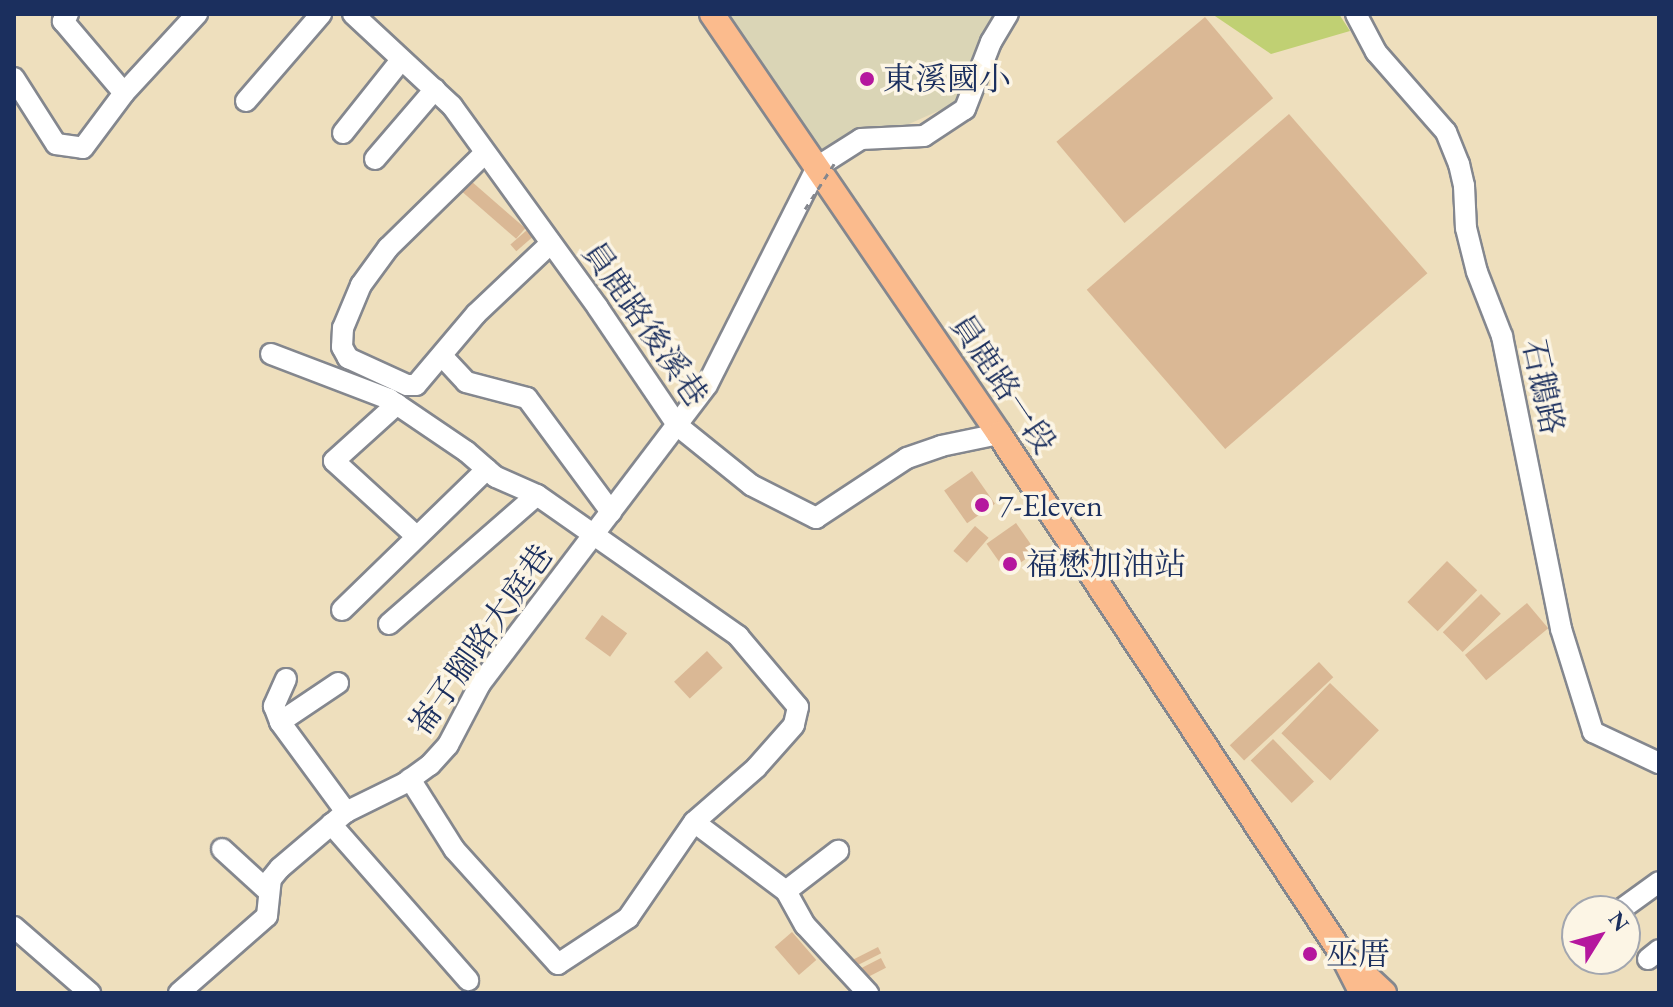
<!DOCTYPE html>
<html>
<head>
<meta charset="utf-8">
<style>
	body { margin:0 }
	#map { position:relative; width:1673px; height:1007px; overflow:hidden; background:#eedfbd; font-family:"EB Garamond","Noto Serif TC",serif }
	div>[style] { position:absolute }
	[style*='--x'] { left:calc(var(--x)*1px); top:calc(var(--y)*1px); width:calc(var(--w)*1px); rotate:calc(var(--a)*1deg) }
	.built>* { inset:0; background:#dad5b6 }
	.green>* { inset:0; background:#c0d073 }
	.building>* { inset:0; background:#dab895; transform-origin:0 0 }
	.roads { filter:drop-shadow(2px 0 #84878e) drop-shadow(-2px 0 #84878e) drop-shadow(0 2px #84878e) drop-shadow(0 -2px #84878e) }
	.minor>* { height:20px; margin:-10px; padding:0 10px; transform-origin:10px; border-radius:10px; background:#fff }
	.major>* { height:24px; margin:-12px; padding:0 12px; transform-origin:12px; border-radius:12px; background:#fbbb8d }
	.path-bridge>* { height:3px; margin-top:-1.5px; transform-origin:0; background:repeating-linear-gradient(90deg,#84878e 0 6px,transparent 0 12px) }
	.dots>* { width:22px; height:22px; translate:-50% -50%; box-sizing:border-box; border:4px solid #fcf5e5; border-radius:50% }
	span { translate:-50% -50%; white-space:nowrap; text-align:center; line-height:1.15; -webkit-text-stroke:7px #fcf5e5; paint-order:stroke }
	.poi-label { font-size:32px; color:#1b2f5e }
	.left { translate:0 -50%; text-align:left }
	.street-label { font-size:32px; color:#1b2f5e }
	.frame { position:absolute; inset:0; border:16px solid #1b2f5e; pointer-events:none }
	.north { position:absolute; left:1561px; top:895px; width:80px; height:80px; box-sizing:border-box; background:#fcf5e5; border:2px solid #a2a6af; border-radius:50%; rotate:53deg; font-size:22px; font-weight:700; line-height:32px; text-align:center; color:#1b2f5e }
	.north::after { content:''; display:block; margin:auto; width:28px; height:36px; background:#b5179e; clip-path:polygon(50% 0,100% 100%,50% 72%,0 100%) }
</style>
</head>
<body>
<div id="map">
	<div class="built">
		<div style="clip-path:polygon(721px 14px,997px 14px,982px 37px,956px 103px,900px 128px,861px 129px,821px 155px)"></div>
	</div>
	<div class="green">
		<div style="clip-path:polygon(1212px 14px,1339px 14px,1350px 31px,1271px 54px)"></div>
	</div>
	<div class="building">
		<div style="left:1205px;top:17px;width:106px;height:194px;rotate:50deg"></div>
		<div style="left:1289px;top:114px;width:211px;height:268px;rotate:49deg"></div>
		<div style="left:471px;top:181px;width:72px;height:14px;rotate:41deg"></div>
		<div style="left:527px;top:230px;width:9px;height:22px;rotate:49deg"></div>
		<div style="left:972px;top:471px;width:40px;height:34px;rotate:55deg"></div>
		<div style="left:1016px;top:523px;width:35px;height:36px;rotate:55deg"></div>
		<div style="left:975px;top:526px;width:18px;height:33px;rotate:41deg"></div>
		<div style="left:1447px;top:561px;width:42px;height:57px;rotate:44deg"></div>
		<div style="left:1481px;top:594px;width:28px;height:54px;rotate:45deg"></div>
		<div style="left:1527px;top:603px;width:33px;height:81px;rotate:50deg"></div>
		<div style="left:602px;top:615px;width:31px;height:29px;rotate:36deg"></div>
		<div style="left:707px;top:651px;width:23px;height:45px;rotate:47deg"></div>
		<div style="left:1319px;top:662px;width:21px;height:122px;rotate:47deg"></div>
		<div style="left:1330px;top:683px;width:68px;height:70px;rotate:44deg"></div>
		<div style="left:1273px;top:739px;width:59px;height:31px;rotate:46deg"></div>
		<div style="left:792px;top:932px;width:37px;height:23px;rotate:49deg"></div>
		<div style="left:878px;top:947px;width:7px;height:31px;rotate:63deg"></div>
		<div style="left:881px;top:958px;width:11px;height:23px;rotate:63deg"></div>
	</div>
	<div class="roads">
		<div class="minor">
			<div style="--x:68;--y:14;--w:9;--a:126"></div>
			<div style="--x:63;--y:21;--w:94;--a:49.7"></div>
			<div style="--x:353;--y:14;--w:135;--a:42.9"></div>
			<div style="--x:452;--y:106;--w:249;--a:54.1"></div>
			<div style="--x:598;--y:308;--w:143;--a:55.9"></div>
			<div style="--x:678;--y:426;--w:94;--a:38.9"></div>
			<div style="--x:751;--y:485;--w:73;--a:26.9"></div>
			<div style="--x:816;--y:518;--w:109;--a:-33.4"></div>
			<div style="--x:907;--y:458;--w:36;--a:-19"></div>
			<div style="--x:941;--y:446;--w:59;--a:-11.7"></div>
			<div style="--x:1356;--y:14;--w:43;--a:62.2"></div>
			<div style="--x:1376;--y:52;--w:106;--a:48.8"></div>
			<div style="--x:1446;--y:132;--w:35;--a:68"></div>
			<div style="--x:1459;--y:164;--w:23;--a:77"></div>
			<div style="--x:1464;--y:186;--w:42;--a:87.3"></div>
			<div style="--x:1466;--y:228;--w:45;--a:76"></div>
			<div style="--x:1477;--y:272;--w:69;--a:68.7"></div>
			<div style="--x:1502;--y:336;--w:299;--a:78.6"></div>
			<div style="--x:1561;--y:629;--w:108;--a:72.7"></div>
			<div style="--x:1593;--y:732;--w:73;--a:25.2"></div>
			<div style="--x:14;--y:78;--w:78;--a:57.5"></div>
			<div style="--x:56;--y:144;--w:27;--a:8"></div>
			<div style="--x:83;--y:148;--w:69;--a:-53.3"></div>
			<div style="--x:124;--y:93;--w:108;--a:-47.3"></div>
			<div style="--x:246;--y:101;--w:115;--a:-49.2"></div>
			<div style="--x:343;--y:133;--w:93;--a:-51.5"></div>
			<div style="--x:485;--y:153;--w:136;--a:135.6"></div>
			<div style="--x:388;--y:248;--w:46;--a:126.1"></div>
			<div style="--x:361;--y:285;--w:47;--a:112.7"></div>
			<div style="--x:343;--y:328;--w:19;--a:93"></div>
			<div style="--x:342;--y:347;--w:13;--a:61"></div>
			<div style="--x:348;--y:358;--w:65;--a:24.6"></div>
			<div style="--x:407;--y:385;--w:9;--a:0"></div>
			<div style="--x:416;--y:385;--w:93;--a:-49.8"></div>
			<div style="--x:476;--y:314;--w:103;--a:-43.4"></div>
			<div style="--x:375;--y:159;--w:92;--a:-49.4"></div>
			<div style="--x:271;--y:354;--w:126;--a:20.9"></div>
			<div style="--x:389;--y:399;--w:94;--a:34.2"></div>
			<div style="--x:467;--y:452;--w:38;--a:41"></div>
			<div style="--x:496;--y:477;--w:45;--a:23.7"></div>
			<div style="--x:537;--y:495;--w:246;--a:35"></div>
			<div style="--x:738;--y:636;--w:93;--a:49.8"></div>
			<div style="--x:798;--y:707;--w:18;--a:103"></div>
			<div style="--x:794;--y:725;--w:57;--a:131.5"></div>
			<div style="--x:756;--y:768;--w:82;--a:138.9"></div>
			<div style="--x:443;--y:357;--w:34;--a:47"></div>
			<div style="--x:466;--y:382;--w:63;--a:14.7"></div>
			<div style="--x:527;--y:398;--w:142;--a:53.6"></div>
			<div style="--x:397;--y:404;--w:85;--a:137.9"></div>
			<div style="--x:334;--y:461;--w:111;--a:42.4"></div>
			<div style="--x:342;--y:610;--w:202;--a:-44.2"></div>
			<div style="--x:389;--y:624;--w:196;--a:-41.1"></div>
			<div style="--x:286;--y:679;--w:30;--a:114"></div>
			<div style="--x:274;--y:706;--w:17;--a:69"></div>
			<div style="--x:280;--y:722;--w:112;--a:53.7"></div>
			<div style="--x:280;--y:722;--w:70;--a:-33.9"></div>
			<div style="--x:410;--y:779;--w:83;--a:57.8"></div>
			<div style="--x:454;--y:849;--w:155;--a:47.9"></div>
			<div style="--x:558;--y:964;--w:84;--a:-33.3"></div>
			<div style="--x:628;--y:918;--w:116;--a:-55.5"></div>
			<div style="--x:694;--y:822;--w:115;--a:36.9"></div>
			<div style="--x:786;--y:891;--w:39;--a:61"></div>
			<div style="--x:805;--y:925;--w:93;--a:47.2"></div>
			<div style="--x:331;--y:824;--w:208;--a:48.7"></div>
			<div style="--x:222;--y:849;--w:62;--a:42.4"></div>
			<div style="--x:786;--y:891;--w:66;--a:-37.6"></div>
			<div style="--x:1619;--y:911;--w:49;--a:-35.9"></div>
			<div style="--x:14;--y:927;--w:101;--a:41"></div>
			<div style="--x:1648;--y:959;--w:14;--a:-39"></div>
			<div style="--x:179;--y:993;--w:117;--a:-41.2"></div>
			<div style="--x:267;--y:916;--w:37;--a:-84"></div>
			<div style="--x:271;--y:879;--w:14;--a:-51"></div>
			<div style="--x:280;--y:868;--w:87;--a:-40.3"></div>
			<div style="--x:346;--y:812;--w:66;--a:-26.2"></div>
			<div style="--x:405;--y:783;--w:31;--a:-36"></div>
			<div style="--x:430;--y:765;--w:27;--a:-48"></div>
			<div style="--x:448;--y:745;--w:69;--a:-62.3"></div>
			<div style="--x:480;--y:684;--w:375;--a:-52.8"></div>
			<div style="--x:707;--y:385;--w:244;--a:-63.2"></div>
			<div style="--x:817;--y:167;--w:52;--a:-32.5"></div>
			<div style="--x:861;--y:139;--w:63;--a:-2.7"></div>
			<div style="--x:924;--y:136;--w:49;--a:-33.4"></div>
			<div style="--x:965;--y:109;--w:72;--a:-68.8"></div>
			<div style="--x:991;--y:42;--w:33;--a:-59"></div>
		</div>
		<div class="major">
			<div style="--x:712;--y:14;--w:509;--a:55.65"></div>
			<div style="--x:999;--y:434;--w:623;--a:56.59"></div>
			<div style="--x:1342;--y:954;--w:44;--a:62.9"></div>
			<div style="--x:1352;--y:963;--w:44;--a:43.2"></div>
		</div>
	</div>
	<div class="path-bridge">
		<div style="--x:805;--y:209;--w:54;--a:-57.2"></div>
	</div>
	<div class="dots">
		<div style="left:867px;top:79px;background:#b5179e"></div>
		<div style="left:982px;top:505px;background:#b5179e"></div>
		<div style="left:1010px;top:564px;background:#b5179e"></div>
		<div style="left:1310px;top:954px;background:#b5179e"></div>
	</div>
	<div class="poi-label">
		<span class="left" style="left:883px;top:79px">東溪國小</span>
		<span class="left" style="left:998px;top:505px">7-Eleven</span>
		<span class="left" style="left:1026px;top:564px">福懋加油站</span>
		<span class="left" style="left:1326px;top:954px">巫厝</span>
	</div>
	<div class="street-label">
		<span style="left:645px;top:324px;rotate:55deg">員鹿路後溪巷</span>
		<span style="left:1003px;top:384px;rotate:56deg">員鹿路一段</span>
		<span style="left:1543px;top:387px;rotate:78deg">石鵝路</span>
		<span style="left:481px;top:640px;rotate:-55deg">崙子腳路大庭巷</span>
	</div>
	<div class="frame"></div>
	<div class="north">N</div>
</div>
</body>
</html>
